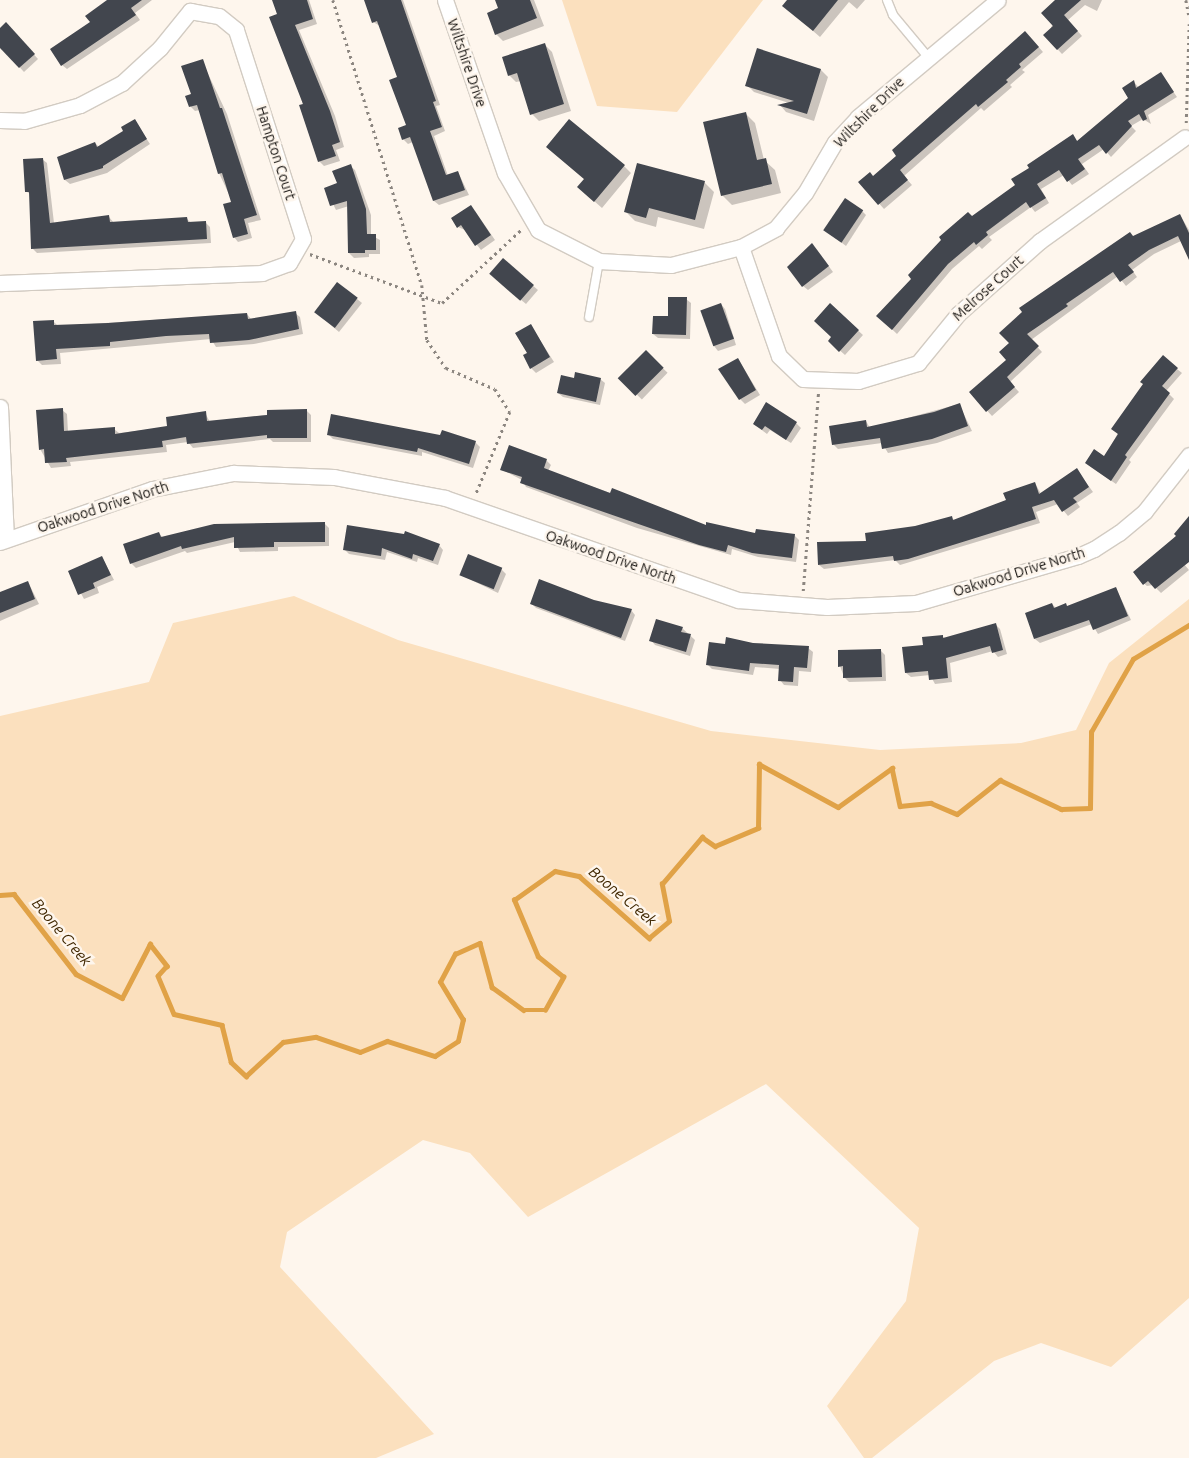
<!DOCTYPE html>
<html>
<head>
<meta charset="utf-8">
<style>
	body { margin:0 }
	#map { position:relative; width:1189px; height:1458px; overflow:hidden; background:#fef6ed; font-family:Ubuntu,sans-serif }
	div>[style] { position:absolute }
	[style*='--x'] { left:calc(var(--x)*1px); top:calc(var(--y)*1px); width:calc(var(--w)*1px); rotate:calc(var(--a)*1deg) }
	.green>* { inset:0; background:#fbe0be }
	.shadow>* { inset:0; background:#0003; transform-origin:0 0 }
	.stream>* { height:4.5px; margin:-2.25px; padding:0 2.25px; transform-origin:2.25px; border-radius:2.25px; background:#e0a247 }
	.building>* { inset:0; background:#42464e; transform-origin:0 0 }
	.path>* { height:2.5px; margin-top:-1.25px; transform-origin:0; background:repeating-linear-gradient(90deg,#8c8680 0 2.5px,transparent 0 6.5px) }
	.roads { filter:drop-shadow(1px 0 #d2cbc2) drop-shadow(-1px 0 #d2cbc2) drop-shadow(0 1px #d2cbc2) drop-shadow(0 -1px #d2cbc2) }
	.service>* { height:8px; margin:-4px; padding:0 4px; transform-origin:4px; border-radius:4px; background:#fff }
	.minor>* { height:15px; margin:-7.5px; padding:0 7.5px; transform-origin:7.5px; border-radius:7.5px; background:#fff }
	span { translate:-50% -50%; white-space:nowrap; text-align:center; line-height:1.15; -webkit-text-stroke:5px #fef6ed; paint-order:stroke }
	.street-label { font-size:14px; color:#13100d }
	.water-label { font-size:15px; color:#402700; font-style:italic }
</style>
</head>
<body>
<div id="map">
	<div class="green">
		<div style="clip-path:polygon(562px 0,763px 0,677px 112px,597px 106px)"></div>
		<div style="clip-path:polygon(294px 596px,398px 640px,711px 731px,880px 750px,1021px 743px,1076px 730px,1109px 663px,1189px 599px,1189px 1298px,1111px 1367px,1041px 1343px,994px 1361px,872px 1458px,864px 1458px,827px 1406px,906px 1301px,919px 1228px,766px 1084px,528px 1217px,470px 1153px,423px 1140px,287px 1232px,280px 1267px,434px 1434px,376px 1458px,0 1458px,0 716px,149px 682px,173px 623px)"></div>
	</div>
	<div class="shadow">
		<div style="clip-path:polygon(109px 0,152px 0,135px 13px,140px 20px,67px 69px,62px 65px)"></div>
		<div style="clip-path:polygon(273px 0,309px 0,317px 24px,299px 30px,335px 116px,344px 147px,336px 150px,340px 161px,324px 166px,319px 161px)"></div>
		<div style="clip-path:polygon(365px 0,403px 0,440px 105px,436px 106px,445px 131px,434px 136px,448px 176px,458px 172px,469px 195px,439px 205px,434px 201px,413px 142px,408px 144px,403px 139px,408px 126px,398px 78px,380px 26px,373px 22px)"></div>
		<div style="clip-path:polygon(497px 0,534px 0,544px 26px,503px 41px,496px 34px,500px 9px)"></div>
		<div style="clip-path:polygon(789px 0,865px 0,857px 9px,849px 2px,820px 37px,784px 6px)"></div>
		<div style="clip-path:polygon(1063px 0,1102px 0,1097px 11px,1085px 5px,1068px 20px,1082px 36px,1062px 54px,1044px 35px,1050px 30px)"></div>
		<div style="clip-path:polygon(11px 29px,38px 59px,24px 72px,0 46px,0 30px)"></div>
		<div style="clip-path:polygon(1030px 37px,1043px 52px,1022px 70px,1025px 72px,1010px 85px,1012px 87px,984px 111px,981px 108px,904px 176px,912px 185px,884px 209px,860px 182px,873px 177px)"></div>
		<div style="clip-path:polygon(544px 44px,552px 52px,571px 111px,539px 121px,532px 114px,521px 81px,516px 82px,509px 75px)"></div>
		<div style="clip-path:polygon(202px 61px,227px 114px,261px 220px,248px 223px,252px 238px,238px 242px,234px 237px,233px 203px,219px 173px,200px 110px,195px 111px,191px 107px,187px 96px,192px 94px)"></div>
		<div style="clip-path:polygon(821px 70px,828px 77px,814px 121px,786px 112px,780px 105px,789px 103px,754px 92px,747px 85px)"></div>
		<div style="clip-path:polygon(1161px 74px,1177px 97px,1148px 115px,1151px 124px,1143px 119px,1131px 126px,1136px 131px,1111px 157px,1104px 149px,1082px 164px,1089px 174px,1072px 185px,1064px 175px,1041px 189px,1049px 203px,1035px 212px,1031px 207px,989px 237px,992px 240px,982px 249px,979px 246px,952px 269px,897px 334px,878px 316px,972px 217px,1017px 185px,1031px 168px,1072px 135px,1078px 142px,1130px 98px,1134px 82px,1139px 88px)"></div>
		<div style="clip-path:polygon(745px 113px,755px 123px,764px 160px,775px 170px,781px 193px,732px 205px,722px 195px)"></div>
		<div style="clip-path:polygon(134px 120px,150px 144px,107px 173px,70px 184px,65px 180px,59px 158px,95px 143px,99px 147px,125px 132px)"></div>
		<div style="clip-path:polygon(547px 147px,624px 166px,631px 173px,602px 208px,586px 194px,585px 180px)"></div>
		<div style="clip-path:polygon(42px 159px,47px 163px,54px 223px,109px 217px,114px 223px,187px 219px,191px 223px,205px 222px,210px 227px,211px 243px,37px 253px,33px 249px,31px 195px,26px 191px)"></div>
		<div style="clip-path:polygon(350px 166px,355px 170px,371px 215px,371px 235px,380px 240px,380px 254px,369px 254px,369px 257px,354px 258px,349px 253px,349px 206px,336px 210px,325px 188px,338px 184px)"></div>
		<div style="clip-path:polygon(704px 182px,714px 192px,704px 229px,658px 217px,656px 227px,635px 221px,625px 211px)"></div>
		<div style="clip-path:polygon(475px 211px,495px 240px,481px 250px,465px 230px,458px 227px)"></div>
		<div style="clip-path:polygon(862px 211px,866px 215px,846px 246px,825px 230px)"></div>
		<div style="clip-path:polygon(1180px 215px,1189px 230px,1189px 248px,1181px 241px,1154px 254px,1132px 270px,1137px 277px,1126px 286px,1118px 276px,1031px 340px,1042px 352px,1010px 382px,1019px 392px,992px 416px,970px 392px,1008px 360px,1000px 352px,1133px 237px)"></div>
		<div style="clip-path:polygon(817px 250px,833px 272px,808px 290px,803px 286px)"></div>
		<div style="clip-path:polygon(503px 260px,538px 290px,526px 304px,496px 279px)"></div>
		<div style="clip-path:polygon(357px 299px,362px 303px,339px 332px,320px 316px)"></div>
		<div style="clip-path:polygon(686px 299px,691px 303px,690px 339px,658px 338px,653px 334px)"></div>
		<div style="clip-path:polygon(721px 304px,725px 309px,736px 345px,718px 351px,714px 346px)"></div>
		<div style="clip-path:polygon(830px 305px,863px 335px,845px 355px,829px 341px,833px 338px)"></div>
		<div style="clip-path:polygon(295px 313px,300px 317px,303px 334px,254px 344px,216px 347px,211px 339px,60px 353px,61px 364px,42px 365px,37px 360px,53px 321px,58px 326px,247px 314px,251px 319px)"></div>
		<div style="clip-path:polygon(531px 326px,554px 362px,536px 373px,531px 368px,528px 354px)"></div>
		<div style="left:646px;top:352px;width:30px;height:37px;rotate:44deg"></div>
		<div style="clip-path:polygon(738px 359px,760px 395px,745px 404px,740px 399px)"></div>
		<div style="clip-path:polygon(1177px 369px,1182px 373px,1166px 391px,1174px 399px,1129px 460px,1131px 462px,1116px 484px,1091px 467px,1086px 463px,1104px 458px,1118px 433px)"></div>
		<div style="clip-path:polygon(600px 379px,605px 383px,600px 405px,563px 397px,558px 393px)"></div>
		<div style="clip-path:polygon(959px 404px,972px 431px,937px 443px,888px 453px,882px 443px,838px 449px,833px 444px,866px 421px,870px 428px)"></div>
		<div style="clip-path:polygon(62px 410px,67px 414px,68px 432px,114px 429px,119px 433px,169px 427px,205px 413px,210px 422px,306px 410px,311px 415px,311px 442px,273px 442px,270px 439px,193px 448px,188px 442px,166px 445px,167px 452px,70px 462px,71px 466px,51px 468px,40px 449px)"></div>
		<div style="clip-path:polygon(796px 423px,801px 428px,791px 443px,770px 430px,767px 434px,754px 424px)"></div>
		<div style="clip-path:polygon(328px 434px,475px 442px,480px 447px,473px 468px,422px 452px,422px 456px,333px 439px)"></div>
		<div style="clip-path:polygon(546px 460px,551px 465px,548px 471px,707px 527px,756px 535px,794px 535px,799px 540px,796px 562px,758px 557px,732px 549px,731px 555px,637px 528px,526px 487px,522px 480px,501px 469px)"></div>
		<div style="clip-path:polygon(1077px 470px,1093px 492px,1077px 503px,1080px 507px,1068px 516px,1058px 504px,1036px 512px,1040px 523px,900px 565px,895px 560px,824px 569px,819px 565px,867px 542px,951px 517px,955px 521px,1007px 500px,1035px 483px,1041px 494px)"></div>
		<div style="clip-path:polygon(1189px 518px,1189px 558px,1184px 564px,1189px 570px,1161px 593px,1153px 585px,1147px 586px,1142px 582px)"></div>
		<div style="clip-path:polygon(324px 523px,329px 528px,329px 546px,278px 547px,278px 551px,240px 552px,235px 542px,187px 553px,185px 551px,136px 568px,131px 563px,159px 533px,163px 538px)"></div>
		<div style="clip-path:polygon(439px 545px,443px 550px,438px 565px,418px 558px,417px 562px,387px 552px,385px 560px,349px 554px,345px 550px)"></div>
		<div style="clip-path:polygon(102px 557px,114px 580px,97px 587px,99px 593px,84px 599px,69px 571px)"></div>
		<div style="clip-path:polygon(501px 569px,506px 574px,498px 593px,461px 575px)"></div>
		<div style="clip-path:polygon(28px 582px,39px 604px,0 621px,0 593px)"></div>
		<div style="clip-path:polygon(1116px 588px,1131px 620px,1098px 634px,1092px 624px,1040px 643px,1035px 639px,1052px 604px,1056px 608px,1068px 607px)"></div>
		<div style="clip-path:polygon(594px 601px,631px 610px,635px 615px,625px 641px,536px 608px,531px 603px)"></div>
		<div style="clip-path:polygon(996px 625px,1000px 629px,1007px 654px,998px 657px,993px 651px,950px 663px,952px 682px,935px 684px,930px 675px,911px 677px,906px 673px,925px 646px,942px 636px,946px 639px)"></div>
		<div style="clip-path:polygon(682px 628px,695px 640px,690px 656px,655px 645px,651px 640px)"></div>
		<div style="clip-path:polygon(726px 646px,808px 648px,813px 652px,811px 672px,799px 671px,798px 686px,784px 685px,780px 680px,780px 669px,755px 667px,753px 675px,712px 669px,707px 664px)"></div>
		<div style="clip-path:polygon(880px 650px,885px 655px,886px 681px,849px 682px,844px 677px,840px 666px)"></div>
	</div>
	<div class="stream">
		<div style="--x:0;--y:895;--w:14;--a:-4"></div>
		<div style="--x:14;--y:894;--w:101;--a:52.2"></div>
		<div style="--x:76;--y:974;--w:52;--a:27.6"></div>
		<div style="--x:122;--y:998;--w:61;--a:-62.6"></div>
		<div style="--x:150;--y:944;--w:28;--a:52"></div>
		<div style="--x:167;--y:966;--w:13;--a:132"></div>
		<div style="--x:158;--y:976;--w:41;--a:67.2"></div>
		<div style="--x:174;--y:1014;--w:49;--a:12.9"></div>
		<div style="--x:222;--y:1025;--w:38;--a:76"></div>
		<div style="--x:231;--y:1062;--w:21;--a:43"></div>
		<div style="--x:246;--y:1076;--w:50;--a:-42.6"></div>
		<div style="--x:283;--y:1042;--w:33;--a:-9"></div>
		<div style="--x:316;--y:1037;--w:46;--a:18.8"></div>
		<div style="--x:360;--y:1052;--w:29;--a:-22"></div>
		<div style="--x:387;--y:1041;--w:50;--a:17.4"></div>
		<div style="--x:435;--y:1056;--w:27;--a:-33"></div>
		<div style="--x:458;--y:1041;--w:22;--a:-77"></div>
		<div style="--x:463;--y:1020;--w:44;--a:-121.2"></div>
		<div style="--x:440;--y:982;--w:32;--a:-62"></div>
		<div style="--x:455;--y:954;--w:27;--a:-24"></div>
		<div style="--x:480;--y:943;--w:46;--a:74.7"></div>
		<div style="--x:492;--y:987;--w:39;--a:36"></div>
		<div style="--x:524;--y:1010;--w:21;--a:0"></div>
		<div style="--x:545;--y:1010;--w:38;--a:-61"></div>
		<div style="--x:563;--y:977;--w:32;--a:-141"></div>
		<div style="--x:538;--y:957;--w:62;--a:-112.8"></div>
		<div style="--x:514;--y:900;--w:50;--a:-35.3"></div>
		<div style="--x:555;--y:871;--w:25;--a:12"></div>
		<div style="--x:579;--y:876;--w:94;--a:41.5"></div>
		<div style="--x:649;--y:938;--w:26;--a:-40"></div>
		<div style="--x:669;--y:921;--w:38;--a:-101"></div>
		<div style="--x:662;--y:884;--w:62;--a:-49.6"></div>
		<div style="--x:702;--y:837;--w:16;--a:35"></div>
		<div style="--x:715;--y:846;--w:47;--a:-22.7"></div>
		<div style="--x:758;--y:828;--w:64;--a:-89.1"></div>
		<div style="--x:759;--y:764;--w:90;--a:28.6"></div>
		<div style="--x:838;--y:807;--w:67;--a:-35.8"></div>
		<div style="--x:892;--y:768;--w:39;--a:78"></div>
		<div style="--x:900;--y:806;--w:31;--a:-6"></div>
		<div style="--x:931;--y:803;--w:28;--a:23"></div>
		<div style="--x:957;--y:814;--w:55;--a:-38.3"></div>
		<div style="--x:1000;--y:780;--w:68;--a:25.4"></div>
		<div style="--x:1061;--y:809;--w:29;--a:-2"></div>
		<div style="--x:1090;--y:808;--w:76;--a:-89.2"></div>
		<div style="--x:1091;--y:732;--w:84;--a:-60.1"></div>
		<div style="--x:1133;--y:659;--w:66;--a:-31.3"></div>
	</div>
	<div class="building">
		<div style="clip-path:polygon(107px 0,142px 0,131px 8px,136px 15px,61px 66px,50px 49px,90px 22px,85px 16px)"></div>
		<div style="clip-path:polygon(272px 0,307px 0,313px 19px,295px 25px,330px 111px,340px 142px,332px 145px,336px 156px,318px 162px,299px 105px,303px 104px,269px 17px,277px 14px)"></div>
		<div style="clip-path:polygon(364px 0,401px 0,436px 101px,433px 102px,442px 127px,430px 131px,446px 175px,458px 171px,465px 190px,433px 201px,410px 137px,402px 140px,398px 128px,406px 125px,389px 80px,397px 77px,377px 21px,372px 23px)"></div>
		<div style="clip-path:polygon(495px 0,530px 0,537px 18px,495px 35px,487px 13px,498px 8px)"></div>
		<div style="clip-path:polygon(787px 0,838px 0,813px 31px,782px 6px)"></div>
		<div style="clip-path:polygon(1055px 0,1081px 0,1064px 15px,1078px 31px,1057px 50px,1043px 35px,1053px 26px,1041px 13px)"></div>
		<div style="clip-path:polygon(6px 22px,35px 54px,19px 68px,0 48px,0 28px)"></div>
		<div style="clip-path:polygon(1025px 31px,1039px 47px,1019px 64px,1021px 67px,1006px 80px,1008px 82px,978px 107px,976px 104px,900px 170px,908px 180px,878px 205px,858px 182px,870px 172px,873px 176px,896px 156px,892px 150px)"></div>
		<div style="clip-path:polygon(545px 43px,564px 104px,530px 115px,517px 73px,508px 76px,502px 57px)"></div>
		<div style="clip-path:polygon(757px 48px,821px 69px,807px 114px,777px 105px,794px 101px,745px 86px)"></div>
		<div style="clip-path:polygon(203px 59px,220px 108px,222px 108px,257px 215px,244px 219px,248px 234px,233px 238px,223px 204px,231px 202px,222px 173px,218px 174px,197px 105px,189px 107px,185px 96px,191px 94px,181px 66px)"></div>
		<div style="clip-path:polygon(1161px 72px,1174px 92px,1144px 111px,1147px 119px,1143px 121px,1139px 114px,1128px 121px,1132px 126px,1106px 154px,1099px 145px,1078px 159px,1085px 169px,1067px 182px,1059px 170px,1037px 184px,1046px 198px,1030px 208px,1026px 202px,986px 232px,988px 235px,976px 245px,974px 242px,948px 264px,892px 330px,876px 316px,911px 279px,908px 275px,941px 240px,939px 237px,968px 212px,972px 216px,1015px 185px,1011px 179px,1029px 168px,1027px 165px,1073px 134px,1077px 141px,1128px 98px,1122px 88px,1134px 80px,1136px 88px)"></div>
		<div style="clip-path:polygon(746px 112px,757px 160px,766px 158px,772px 184px,721px 196px,703px 122px)"></div>
		<div style="clip-path:polygon(135px 119px,147px 139px,103px 166px,103px 168px,64px 180px,57px 157px,95px 142px,97px 147px,123px 131px,121px 127px)"></div>
		<div style="clip-path:polygon(569px 119px,625px 165px,594px 202px,577px 187px,584px 179px,546px 147px)"></div>
		<div style="clip-path:polygon(43px 158px,50px 223px,109px 215px,110px 222px,187px 217px,188px 222px,206px 221px,207px 239px,31px 249px,29px 192px,25px 192px,23px 159px)"></div>
		<div style="clip-path:polygon(637px 163px,705px 181px,695px 220px,649px 208px,646px 218px,624px 212px)"></div>
		<div style="clip-path:polygon(351px 164px,366px 209px,367px 234px,376px 234px,376px 250px,365px 250px,365px 253px,348px 253px,347px 201px,330px 206px,324px 188px,337px 183px,332px 171px)"></div>
		<div style="left:845px;top:198px;width:22px;height:39px;rotate:34deg"></div>
		<div style="clip-path:polygon(471px 205px,491px 235px,475px 246px,461px 225px,457px 228px,451px 218px)"></div>
		<div style="clip-path:polygon(1180px 214px,1189px 233px,1189px 260px,1178px 236px,1149px 250px,1128px 265px,1134px 272px,1120px 282px,1113px 272px,1066px 304px,1068px 306px,1027px 334px,1039px 346px,1007px 377px,1015px 387px,986px 412px,969px 392px,1006px 360px,999px 352px,1009px 343px,999px 333px,1022px 312px,1019px 308px,1130px 232px,1133px 236px)"></div>
		<div style="clip-path:polygon(812px 243px,829px 266px,802px 287px,787px 267px)"></div>
		<div style="left:503px;top:258px;width:41px;height:21px;rotate:41deg"></div>
		<div style="left:337px;top:282px;width:26px;height:38px;rotate:37deg"></div>
		<div style="clip-path:polygon(668px 297px,687px 297px,686px 335px,652px 334px,653px 316px,668px 316px)"></div>
		<div style="left:721px;top:303px;width:38px;height:22px;rotate:70deg"></div>
		<div style="clip-path:polygon(830px 303px,859px 330px,839px 352px,828px 341px,831px 337px,814px 321px)"></div>
		<div style="clip-path:polygon(296px 311px,299px 329px,249px 340px,210px 343px,209px 334px,166px 336px,110px 342px,110px 346px,56px 349px,57px 359px,36px 361px,33px 321px,54px 320px,54px 325px,108px 323px,247px 313px,248px 319px)"></div>
		<div style="clip-path:polygon(531px 324px,550px 357px,530px 369px,523px 355px,527px 353px,515px 333px)"></div>
		<div style="left:646px;top:350px;width:25px;height:40px;rotate:45deg"></div>
		<div style="clip-path:polygon(1163px 355px,1178px 368px,1162px 386px,1170px 393px,1125px 455px,1127px 457px,1111px 481px,1085px 463px,1094px 449px,1104px 456px,1118px 434px,1111px 429px,1143px 384px,1140px 382px)"></div>
		<div style="clip-path:polygon(738px 358px,756px 390px,739px 400px,718px 369px)"></div>
		<div style="clip-path:polygon(575px 372px,601px 378px,596px 402px,557px 393px,561px 375px,574px 378px)"></div>
		<div style="clip-path:polygon(766px 402px,797px 422px,786px 440px,765px 426px,762px 430px,753px 424px)"></div>
		<div style="clip-path:polygon(960px 403px,968px 426px,932px 439px,882px 449px,880px 438px,832px 445px,829px 426px,866px 420px,867px 427px,934px 412px)"></div>
		<div style="clip-path:polygon(63px 408px,64px 431px,115px 427px,115px 434px,167px 426px,166px 417px,206px 411px,207px 421px,267px 415px,267px 410px,307px 409px,307px 438px,267px 438px,267px 435px,187px 444px,186px 437px,162px 441px,163px 447px,66px 458px,67px 462px,45px 463px,44px 449px,39px 450px,36px 410px)"></div>
		<div style="clip-path:polygon(331px 414px,440px 435px,442px 430px,476px 441px,469px 464px,418px 448px,417px 452px,327px 435px)"></div>
		<div style="clip-path:polygon(509px 445px,547px 459px,544px 468px,610px 493px,612px 488px,706px 525px,706px 522px,755px 533px,756px 529px,795px 534px,792px 558px,752px 553px,728px 545px,726px 552px,699px 545px,520px 483px,522px 477px,500px 470px)"></div>
		<div style="clip-path:polygon(1077px 468px,1089px 487px,1073px 498px,1077px 502px,1062px 512px,1054px 500px,1032px 507px,1036px 519px,908px 559px,894px 561px,893px 556px,818px 565px,817px 542px,866px 541px,865px 533px,915px 526px,952px 516px,953px 520px,1006px 500px,1003px 493px,1035px 482px,1039px 494px)"></div>
		<div style="clip-path:polygon(1189px 516px,1189px 562px,1155px 589px,1148px 581px,1143px 585px,1133px 572px,1176px 536px,1174px 534px)"></div>
		<div style="clip-path:polygon(325px 522px,325px 542px,274px 542px,274px 547px,234px 548px,234px 537px,182px 549px,181px 546px,130px 564px,123px 544px,159px 532px,161px 537px,214px 524px)"></div>
		<div style="clip-path:polygon(347px 525px,404px 534px,405px 531px,440px 544px,433px 561px,413px 554px,412px 559px,382px 548px,381px 556px,343px 550px)"></div>
		<div style="left:468px;top:554px;width:37px;height:23px;rotate:22deg"></div>
		<div style="clip-path:polygon(102px 556px,111px 575px,93px 583px,95px 588px,78px 595px,68px 571px)"></div>
		<div style="clip-path:polygon(539px 579px,594px 600px,632px 609px,621px 638px,530px 604px)"></div>
		<div style="clip-path:polygon(28px 581px,35px 599px,0 613px,0 592px)"></div>
		<div style="clip-path:polygon(1116px 587px,1128px 616px,1093px 630px,1089px 620px,1034px 639px,1025px 613px,1052px 603px,1054px 608px,1066px 603px,1067px 606px)"></div>
		<div style="clip-path:polygon(656px 619px,683px 627px,681px 632px,691px 634px,686px 652px,649px 641px)"></div>
		<div style="clip-path:polygon(996px 623px,1003px 650px,992px 653px,990px 646px,946px 658px,948px 678px,929px 680px,928px 671px,905px 673px,902px 647px,923px 645px,922px 637px,943px 635px,943px 638px)"></div>
		<div style="clip-path:polygon(726px 637px,753px 643px,809px 646px,807px 668px,794px 667px,793px 682px,778px 681px,779px 665px,750px 663px,749px 671px,706px 665px,709px 642px,725px 644px)"></div>
		<div style="clip-path:polygon(881px 649px,882px 677px,843px 678px,843px 666px,838px 667px,838px 650px)"></div>
	</div>
	<div class="path">
		<div style="--x:333;--y:0;--w:299;--a:72.7"></div>
		<div style="--x:422;--y:285;--w:55;--a:84.8"></div>
		<div style="--x:427;--y:340;--w:34;--a:56"></div>
		<div style="--x:446;--y:368;--w:53;--a:23.2"></div>
		<div style="--x:495;--y:389;--w:27;--a:57"></div>
		<div style="--x:510;--y:412;--w:89;--a:112.5"></div>
		<div style="--x:1186;--y:0;--w:15;--a:79"></div>
		<div style="--x:1186;--y:123;--w:99;--a:-88.3"></div>
		<div style="--x:310;--y:254;--w:141;--a:20.4"></div>
		<div style="--x:442;--y:303;--w:109;--a:-42.8"></div>
		<div style="--x:803;--y:591;--w:198;--a:-85.6"></div>
	</div>
	<div class="roads">
		<div class="service">
			<div style="--x:887;--y:0;--w:16;--a:68"></div>
			<div style="--x:893;--y:15;--w:55;--a:50.2"></div>
			<div style="--x:589;--y:317;--w:57;--a:-79.9"></div>
		</div>
		<div class="minor">
			<div style="--x:445;--y:0;--w:183;--a:70.9"></div>
			<div style="--x:505;--y:173;--w:66;--a:59.9"></div>
			<div style="--x:538;--y:230;--w:68;--a:26.9"></div>
			<div style="--x:599;--y:261;--w:72;--a:3.2"></div>
			<div style="--x:671;--y:265;--w:72;--a:-14.4"></div>
			<div style="--x:741;--y:247;--w:40;--a:-28"></div>
			<div style="--x:776;--y:228;--w:45;--a:-50.4"></div>
			<div style="--x:805;--y:193;--w:59;--a:-59.5"></div>
			<div style="--x:835;--y:142;--w:34;--a:-47"></div>
			<div style="--x:858;--y:117;--w:182;--a:-39.9"></div>
			<div style="--x:0;--y:120;--w:24;--a:2"></div>
			<div style="--x:24;--y:121;--w:58;--a:-15.9"></div>
			<div style="--x:80;--y:105;--w:47;--a:-27.6"></div>
			<div style="--x:122;--y:83;--w:52;--a:-42.6"></div>
			<div style="--x:160;--y:48;--w:48;--a:-51"></div>
			<div style="--x:190;--y:11;--w:29;--a:10"></div>
			<div style="--x:219;--y:16;--w:22;--a:39"></div>
			<div style="--x:236;--y:30;--w:219;--a:72.2"></div>
			<div style="--x:303;--y:239;--w:28;--a:120"></div>
			<div style="--x:289;--y:263;--w:29;--a:160"></div>
			<div style="--x:262;--y:273;--w:262;--a:177.8"></div>
			<div style="--x:741;--y:247;--w:115;--a:70.8"></div>
			<div style="--x:779;--y:356;--w:33;--a:44"></div>
			<div style="--x:803;--y:379;--w:55;--a:2.1"></div>
			<div style="--x:858;--y:381;--w:63;--a:-16.7"></div>
			<div style="--x:918;--y:363;--w:63;--a:-50.8"></div>
			<div style="--x:958;--y:314;--w:110;--a:-41.7"></div>
			<div style="--x:1040;--y:241;--w:178;--a:-35.6"></div>
			<div style="--x:0;--y:407;--w:132;--a:87.4"></div>
			<div style="--x:0;--y:542;--w:161;--a:-19.2"></div>
			<div style="--x:152;--y:489;--w:83;--a:-11.2"></div>
			<div style="--x:233;--y:473;--w:101;--a:2.3"></div>
			<div style="--x:334;--y:477;--w:113;--a:10.7"></div>
			<div style="--x:445;--y:498;--w:310;--a:19.2"></div>
			<div style="--x:738;--y:600;--w:89;--a:4.5"></div>
			<div style="--x:827;--y:607;--w:89;--a:-2.6"></div>
			<div style="--x:916;--y:603;--w:169;--a:-16.2"></div>
			<div style="--x:1078;--y:556;--w:17;--a:-24"></div>
			<div style="--x:1094;--y:549;--w:30;--a:-33"></div>
			<div style="--x:1119;--y:533;--w:34;--a:-40"></div>
			<div style="--x:1145;--y:511;--w:71;--a:-51.8"></div>
		</div>
	</div>
	<div class="street-label">
		<span style="left:467px;top:63px;rotate:71deg">Wiltshire Drive</span>
		<span style="left:869px;top:112px;rotate:-45deg">Wiltshire Drive</span>
		<span style="left:276px;top:153px;rotate:72deg">Hampton Court</span>
		<span style="left:988px;top:288px;rotate:-42deg">Melrose Court</span>
		<span style="left:103px;top:507px;rotate:-18deg">Oakwood Drive North</span>
		<span style="left:611px;top:557px;rotate:19deg">Oakwood Drive North</span>
		<span style="left:1019px;top:572px;rotate:-17deg">Oakwood Drive North</span>
	</div>
	<div class="water-label">
		<span style="left:623px;top:896px;rotate:40deg">Boone Creek</span>
		<span style="left:62px;top:932px;rotate:50deg">Boone Creek</span>
	</div>
</div>
</body>
</html>
